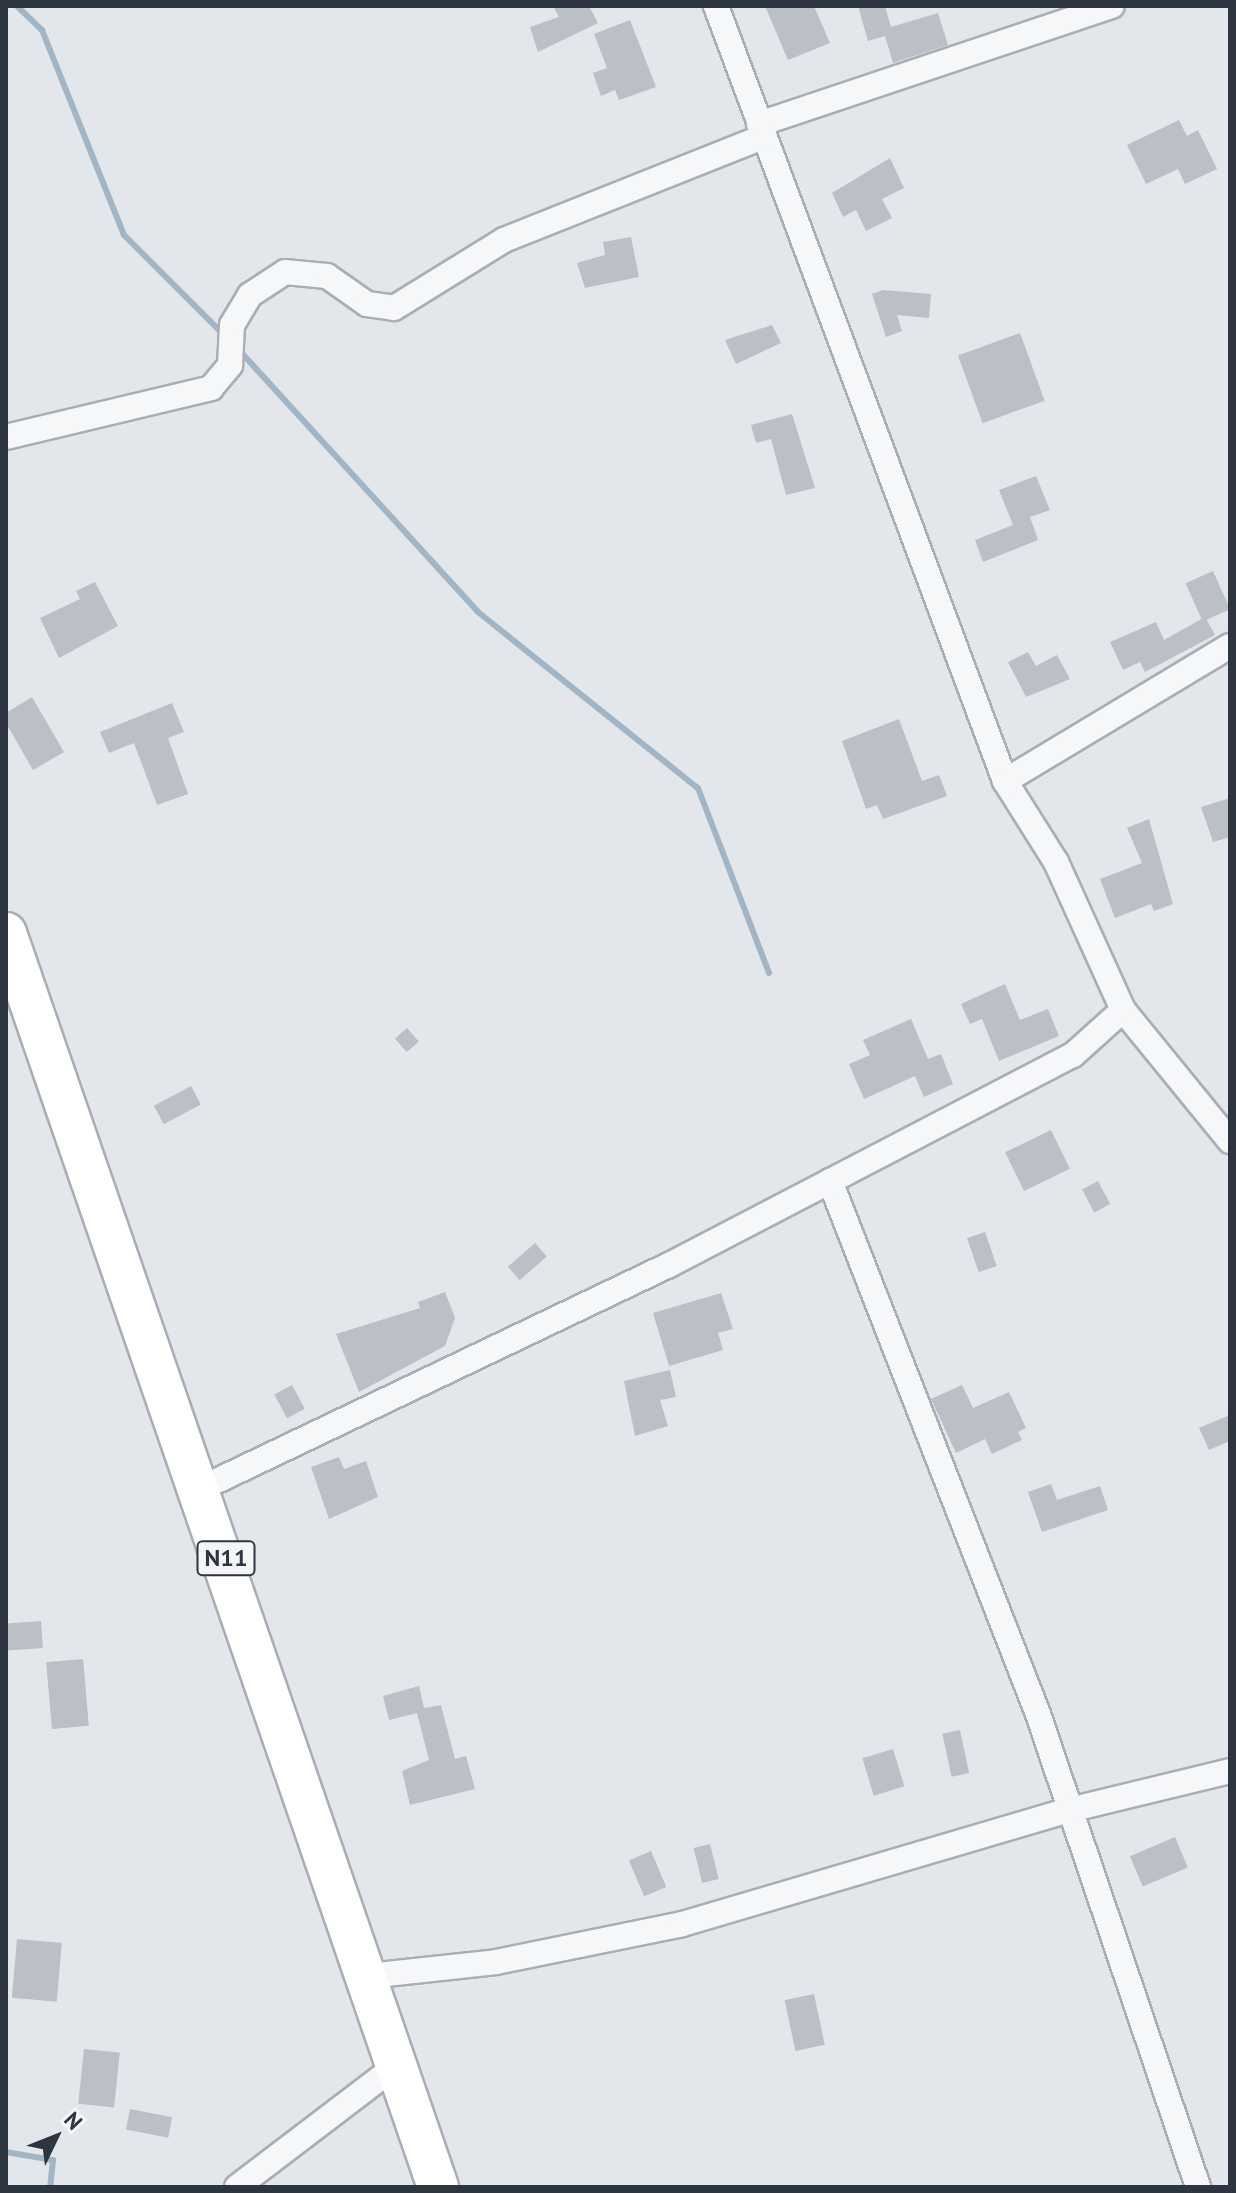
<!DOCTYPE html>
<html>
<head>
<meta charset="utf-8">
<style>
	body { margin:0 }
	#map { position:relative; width:1236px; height:2193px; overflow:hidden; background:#e3e6ea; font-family:"PT Sans",sans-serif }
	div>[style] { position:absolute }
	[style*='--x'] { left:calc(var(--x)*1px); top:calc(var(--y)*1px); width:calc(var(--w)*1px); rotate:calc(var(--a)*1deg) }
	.stream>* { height:6px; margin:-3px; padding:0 3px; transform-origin:3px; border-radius:3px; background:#a2b5c6 }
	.building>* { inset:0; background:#bbc0c6; transform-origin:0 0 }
	.roads { filter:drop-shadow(2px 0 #a9adb4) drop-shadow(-2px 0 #a9adb4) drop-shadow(0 2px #a9adb4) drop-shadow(0 -2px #a9adb4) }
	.minor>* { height:24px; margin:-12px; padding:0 12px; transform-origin:12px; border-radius:12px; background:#f6f7f9 }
	.trunk>* { height:40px; margin:-20px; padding:0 20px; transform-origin:20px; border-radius:20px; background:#fff }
	span { translate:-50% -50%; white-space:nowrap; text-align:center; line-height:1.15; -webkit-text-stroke:8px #f3f5f7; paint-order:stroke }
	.shield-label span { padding:2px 6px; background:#f3f5f7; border:2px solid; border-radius:6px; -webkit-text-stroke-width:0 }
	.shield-label { font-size:24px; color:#2d3540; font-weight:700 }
	.frame { position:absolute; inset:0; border:8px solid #2d3540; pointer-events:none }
	.north { position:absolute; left:16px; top:2097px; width:80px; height:80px; -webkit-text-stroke:6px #f3f5f7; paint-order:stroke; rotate:47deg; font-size:22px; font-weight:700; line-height:32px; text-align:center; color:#2d3540 }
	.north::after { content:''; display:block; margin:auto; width:28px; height:36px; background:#2d3540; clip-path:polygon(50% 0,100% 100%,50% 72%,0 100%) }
</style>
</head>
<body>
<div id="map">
	<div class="stream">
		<div style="--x:17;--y:6;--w:35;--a:44"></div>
		<div style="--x:42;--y:30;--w:221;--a:68.2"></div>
		<div style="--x:124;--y:235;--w:141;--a:45"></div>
		<div style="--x:238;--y:349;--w:356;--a:47.6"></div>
		<div style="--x:478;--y:612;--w:282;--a:38.7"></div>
		<div style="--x:698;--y:788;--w:198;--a:69"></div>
		<div style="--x:6;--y:2152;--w:48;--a:9.7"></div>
		<div style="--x:53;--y:2160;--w:27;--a:96"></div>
	</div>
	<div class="building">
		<div style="clip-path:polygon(553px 6px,589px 6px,598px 23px,538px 52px,530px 27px,559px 17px)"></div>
		<div style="clip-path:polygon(765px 6px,814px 6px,830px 43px,788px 60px)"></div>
		<div style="clip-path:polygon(858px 6px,885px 6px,891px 27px,938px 13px,948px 45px,893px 63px,885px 36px,868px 41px)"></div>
		<div style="clip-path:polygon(630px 20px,656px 87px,619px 100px,615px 90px,601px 96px,593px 73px,607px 68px,594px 34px)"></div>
		<div style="clip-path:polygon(1179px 120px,1187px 136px,1198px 130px,1217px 169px,1185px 184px,1178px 169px,1146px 184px,1127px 145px)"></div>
		<div style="clip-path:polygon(890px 158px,904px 188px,882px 199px,892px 218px,866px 231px,856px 210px,843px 217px,832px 193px)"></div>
		<div style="clip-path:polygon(631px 237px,639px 277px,585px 288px,577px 263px,605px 255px,603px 242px)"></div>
		<div style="clip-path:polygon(883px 290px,931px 294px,929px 318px,897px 315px,902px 331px,886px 337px,872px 294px)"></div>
		<div style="clip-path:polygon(772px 325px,781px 343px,736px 364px,725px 340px)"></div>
		<div style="left:1020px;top:333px;width:72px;height:66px;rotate:70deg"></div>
		<div style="clip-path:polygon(792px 414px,815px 488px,786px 495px,771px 439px,756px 443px,751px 425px)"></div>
		<div style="clip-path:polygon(1036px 476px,1050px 510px,1030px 517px,1038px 540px,983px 562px,975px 540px,1013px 525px,999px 490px)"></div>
		<div style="left:1213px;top:571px;width:42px;height:30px;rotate:66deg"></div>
		<div style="clip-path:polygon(95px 582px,118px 626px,59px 658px,40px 618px,80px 599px,76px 591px)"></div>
		<div style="clip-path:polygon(1205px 617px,1215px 635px,1145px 672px,1140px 662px,1123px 670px,1110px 642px,1156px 622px,1164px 640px)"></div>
		<div style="clip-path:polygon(1028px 652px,1036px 666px,1057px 655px,1070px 679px,1026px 697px,1008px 662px)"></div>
		<div style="clip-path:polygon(32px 697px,64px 752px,33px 770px,6px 723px,6px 713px)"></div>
		<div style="clip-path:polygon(172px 703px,184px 732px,168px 738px,188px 794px,157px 805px,134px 743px,109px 753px,100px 732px)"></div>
		<div style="clip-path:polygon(899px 719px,922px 781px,939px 775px,947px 796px,883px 819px,877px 805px,866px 809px,842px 741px)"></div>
		<div style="clip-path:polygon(1230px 798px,1230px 837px,1213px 842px,1201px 807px)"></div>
		<div style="clip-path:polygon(1149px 819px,1173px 904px,1154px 911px,1151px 904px,1115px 918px,1100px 879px,1142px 863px,1127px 828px)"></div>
		<div style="clip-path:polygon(1005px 984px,1020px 1020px,1048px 1009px,1059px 1036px,999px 1061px,982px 1019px,970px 1024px,961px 1004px)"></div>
		<div style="clip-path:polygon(911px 1019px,928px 1059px,941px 1054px,953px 1084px,924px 1097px,915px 1076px,864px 1099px,849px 1064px,870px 1055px,863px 1040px)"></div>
		<div style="left:407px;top:1028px;width:18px;height:16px;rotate:49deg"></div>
		<div style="left:191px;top:1086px;width:21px;height:42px;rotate:62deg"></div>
		<div style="left:1051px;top:1130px;width:43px;height:51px;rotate:64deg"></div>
		<div style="left:1098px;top:1181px;width:26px;height:18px;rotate:62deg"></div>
		<div style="left:985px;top:1232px;width:36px;height:19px;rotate:71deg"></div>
		<div style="left:535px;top:1243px;width:18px;height:36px;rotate:49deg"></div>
		<div style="clip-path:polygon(445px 1292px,455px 1318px,445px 1346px,359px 1392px,336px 1334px,420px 1308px,418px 1302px)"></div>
		<div style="clip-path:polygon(721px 1293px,733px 1329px,718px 1333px,723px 1350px,669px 1366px,653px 1313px)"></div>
		<div style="clip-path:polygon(670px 1370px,676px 1397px,660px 1400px,668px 1426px,635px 1436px,624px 1381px)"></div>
		<div style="left:292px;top:1385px;width:27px;height:20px;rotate:62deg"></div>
		<div style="clip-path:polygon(962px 1385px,973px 1408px,1009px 1392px,1026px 1428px,1018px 1432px,1022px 1440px,992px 1454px,985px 1439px,956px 1453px,931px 1399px)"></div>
		<div style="clip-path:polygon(1230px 1415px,1230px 1441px,1209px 1450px,1199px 1428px)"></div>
		<div style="clip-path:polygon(339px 1457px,344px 1469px,366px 1461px,378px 1497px,329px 1519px,311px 1467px)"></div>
		<div style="clip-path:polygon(1051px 1484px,1057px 1500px,1100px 1486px,1108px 1510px,1042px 1532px,1028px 1492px)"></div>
		<div style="left:41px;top:1621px;width:27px;height:35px;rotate:86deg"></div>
		<div style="left:83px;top:1659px;width:67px;height:37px;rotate:85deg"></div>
		<div style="clip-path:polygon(419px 1686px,424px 1708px,441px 1705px,455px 1759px,466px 1756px,475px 1789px,410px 1805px,402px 1771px,429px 1760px,417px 1713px,389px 1720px,383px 1696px)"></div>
		<div style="left:960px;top:1730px;width:44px;height:18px;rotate:78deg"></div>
		<div style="left:893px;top:1749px;width:39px;height:32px;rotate:73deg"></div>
		<div style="left:1175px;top:1837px;width:33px;height:49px;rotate:67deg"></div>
		<div style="left:710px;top:1844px;width:36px;height:17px;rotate:76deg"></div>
		<div style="left:651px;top:1851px;width:39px;height:24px;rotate:67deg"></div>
		<div style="left:17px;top:1939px;width:45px;height:59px;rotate:5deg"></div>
		<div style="left:814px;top:1994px;width:52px;height:30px;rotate:78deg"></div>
		<div style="left:84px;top:2049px;width:36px;height:55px;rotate:6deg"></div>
		<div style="left:130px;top:2109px;width:43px;height:21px;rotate:11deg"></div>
	</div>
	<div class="roads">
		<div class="minor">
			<div style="--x:716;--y:6;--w:827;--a:69.55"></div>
			<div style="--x:1005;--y:781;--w:96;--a:57.8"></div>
			<div style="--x:1056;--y:862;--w:162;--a:65.6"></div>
			<div style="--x:1123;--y:1010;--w:169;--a:50.8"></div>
			<div style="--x:759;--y:124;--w:372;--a:-18.5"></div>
			<div style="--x:6;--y:437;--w:211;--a:-13.4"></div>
			<div style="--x:211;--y:388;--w:30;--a:-50"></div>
			<div style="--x:230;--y:365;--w:40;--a:-87.1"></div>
			<div style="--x:232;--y:325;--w:35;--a:-59"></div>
			<div style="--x:250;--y:295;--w:42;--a:-33.3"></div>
			<div style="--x:285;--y:272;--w:42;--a:5.4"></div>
			<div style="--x:327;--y:276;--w:49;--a:35"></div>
			<div style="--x:367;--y:304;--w:27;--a:8"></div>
			<div style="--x:394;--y:308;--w:129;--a:-31.7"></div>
			<div style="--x:504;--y:240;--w:279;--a:-21.7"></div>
			<div style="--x:1005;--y:781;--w:262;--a:-31"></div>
			<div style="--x:830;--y:1181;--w:572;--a:68.68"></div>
			<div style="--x:1038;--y:1714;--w:499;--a:71.3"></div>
			<div style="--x:202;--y:1488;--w:518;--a:-25.53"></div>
			<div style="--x:669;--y:1265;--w:455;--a:-27.5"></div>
			<div style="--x:1073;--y:1055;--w:67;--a:-42"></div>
			<div style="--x:368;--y:1976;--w:129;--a:-6.2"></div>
			<div style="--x:496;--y:1962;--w:190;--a:-11.5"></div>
			<div style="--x:682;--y:1924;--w:403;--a:-16.4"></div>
			<div style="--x:1069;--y:1810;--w:166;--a:-13.6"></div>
			<div style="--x:237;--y:2187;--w:201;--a:-37.3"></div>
		</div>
		<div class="trunk">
			<div style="--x:6;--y:933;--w:1326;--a:70.99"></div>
		</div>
	</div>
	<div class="shield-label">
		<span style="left:226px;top:1558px">N11</span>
	</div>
	<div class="frame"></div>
	<div class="north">N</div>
</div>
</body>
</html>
